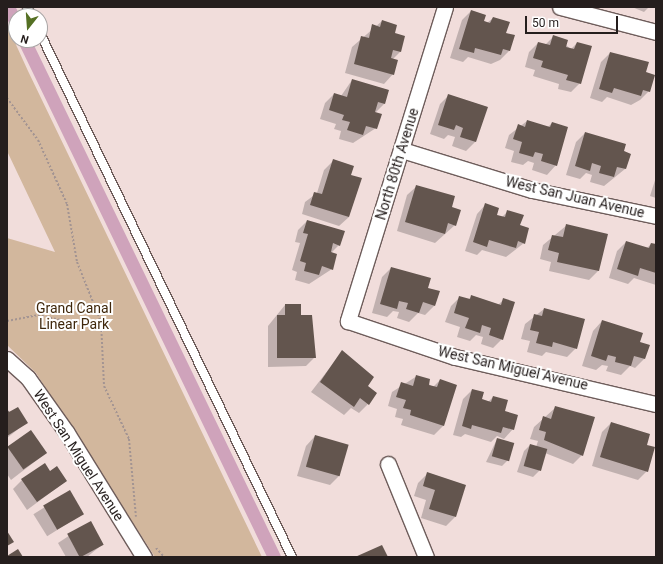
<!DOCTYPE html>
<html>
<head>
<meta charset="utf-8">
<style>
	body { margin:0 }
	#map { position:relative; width:663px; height:564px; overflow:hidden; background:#f1dddb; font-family:Roboto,sans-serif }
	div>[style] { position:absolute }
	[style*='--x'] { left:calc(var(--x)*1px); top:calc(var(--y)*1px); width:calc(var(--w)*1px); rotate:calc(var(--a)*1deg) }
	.green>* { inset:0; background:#d2b79d }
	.shadow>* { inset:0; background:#0003; transform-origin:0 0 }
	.canal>* { height:13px; margin:-6.5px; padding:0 6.5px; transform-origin:6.5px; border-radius:6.5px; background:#cfa3bb }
	.building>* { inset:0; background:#63554e; transform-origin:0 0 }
	.path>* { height:2px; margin-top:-1px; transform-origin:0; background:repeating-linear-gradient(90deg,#a39492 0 2px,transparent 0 4px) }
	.roads { filter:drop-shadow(1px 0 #6e5d5b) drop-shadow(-1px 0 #6e5d5b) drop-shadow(0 1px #6e5d5b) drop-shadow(0 -1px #6e5d5b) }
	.service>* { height:8px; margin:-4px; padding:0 4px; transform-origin:4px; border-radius:4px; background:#fff }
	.minor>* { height:15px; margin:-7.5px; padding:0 7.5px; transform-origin:7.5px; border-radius:7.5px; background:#fff }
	span { translate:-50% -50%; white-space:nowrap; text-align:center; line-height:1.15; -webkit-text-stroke:4px #fff; paint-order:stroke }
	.street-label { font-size:14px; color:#251e1d }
	.park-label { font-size:14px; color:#3f270b }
	.frame { position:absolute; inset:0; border:8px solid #251e1d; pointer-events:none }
	.north { position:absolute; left:8px; top:8px; width:40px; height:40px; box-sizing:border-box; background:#fff; border:1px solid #a8a5a5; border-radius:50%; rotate:197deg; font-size:11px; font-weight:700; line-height:16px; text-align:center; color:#251e1d }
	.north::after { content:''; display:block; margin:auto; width:14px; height:18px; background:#557024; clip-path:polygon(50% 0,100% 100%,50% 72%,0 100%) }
	.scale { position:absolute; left:525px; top:16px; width:93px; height:18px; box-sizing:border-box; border:2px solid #251e1d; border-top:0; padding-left:5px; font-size:12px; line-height:14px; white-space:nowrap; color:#251e1d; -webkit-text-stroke:3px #fff; paint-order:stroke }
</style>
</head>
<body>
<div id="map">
	<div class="green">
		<div style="clip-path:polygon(7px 25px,28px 71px,262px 557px,155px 557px,36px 373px,7px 345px,7px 238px,55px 252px,7px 151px)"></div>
	</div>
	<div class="shadow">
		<div style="clip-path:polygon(632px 7px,649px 7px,644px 12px)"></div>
		<div style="clip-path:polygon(471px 11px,487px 23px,493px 18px,505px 33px,509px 51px,500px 60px,491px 64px,468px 57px,463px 62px,450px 58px,462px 20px)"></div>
		<div style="clip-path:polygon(382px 21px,394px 34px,404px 37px,400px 52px,392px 60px,393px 74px,384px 84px,345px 73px,352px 47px)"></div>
		<div style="clip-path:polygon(554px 36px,571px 49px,577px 43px,580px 83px,571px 92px,558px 89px,559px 84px,533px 76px,535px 70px,525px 67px,529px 52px,538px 43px,545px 45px)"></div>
		<div style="clip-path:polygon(610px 53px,644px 73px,649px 91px,640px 100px,631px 105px,607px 97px,602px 102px,590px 98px,601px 62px)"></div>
		<div style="clip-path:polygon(352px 80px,388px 90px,384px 104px,375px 113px,376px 128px,353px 143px,339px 139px,341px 131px,334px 129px,336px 124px,320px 119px,325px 103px,334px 94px,341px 96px)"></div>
		<div style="clip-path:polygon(449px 95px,487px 107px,475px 142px,466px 151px,452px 146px,455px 137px,448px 135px,444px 139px,430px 134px,440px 104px)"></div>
		<div style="clip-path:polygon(527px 121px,548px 127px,552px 123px,556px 165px,547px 175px,532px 170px,534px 163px,528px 161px,523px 165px,511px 162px,514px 151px,505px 148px,509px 135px)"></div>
		<div style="clip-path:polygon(585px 133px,630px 154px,625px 169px,604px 186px,590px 182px,592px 175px,586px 173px,580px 179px,566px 175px,576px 142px)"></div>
		<div style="clip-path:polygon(333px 161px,350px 176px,349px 217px,339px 226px,302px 214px,305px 202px,317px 193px,324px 170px)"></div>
		<div style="clip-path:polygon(656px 177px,656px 198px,650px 196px)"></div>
		<div style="clip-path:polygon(417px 186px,450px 208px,455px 225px,435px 243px,397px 231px,407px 195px)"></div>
		<div style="clip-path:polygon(486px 204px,496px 215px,502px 217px,508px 211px,519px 226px,524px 243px,506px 257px,482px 250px,477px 255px,465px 251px,477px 214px)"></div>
		<div style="clip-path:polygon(307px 221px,339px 245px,331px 253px,332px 269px,309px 284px,295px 280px,297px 272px,292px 270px,300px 243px,295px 242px,298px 230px)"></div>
		<div style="clip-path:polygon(567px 225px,606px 235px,598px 271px,589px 280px,549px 271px,551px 262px,540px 259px,543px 245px)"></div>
		<div style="clip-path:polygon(626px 242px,647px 248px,651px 244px,656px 246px,656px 285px,634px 278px,628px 284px,609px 278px,617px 251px)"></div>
		<div style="clip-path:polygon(391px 268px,427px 288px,434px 306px,425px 315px,418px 313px,409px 322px,397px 318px,399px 312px,393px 311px,387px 317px,372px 313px,382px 277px)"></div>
		<div style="clip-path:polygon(472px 296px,498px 305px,503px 300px,502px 339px,493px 348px,481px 344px,483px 337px,476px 335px,470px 341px,457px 337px,460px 327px,445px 322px,451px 306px,460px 297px,468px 300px)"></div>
		<div style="clip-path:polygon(285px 305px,315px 357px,306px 366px,268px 367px,268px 326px)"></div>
		<div style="clip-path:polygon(544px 309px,576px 348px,567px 357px,546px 352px,542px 356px,527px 352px,530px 341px,521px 339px,525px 324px)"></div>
		<div style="clip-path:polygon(602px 321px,639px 342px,644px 359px,635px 368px,630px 366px,621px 375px,606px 371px,608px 366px,602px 365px,596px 370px,582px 366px,593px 331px)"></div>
		<div style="clip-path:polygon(342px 352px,366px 386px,368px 404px,359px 413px,351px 408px,344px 415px,311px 392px)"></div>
		<div style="clip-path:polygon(417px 376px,433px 387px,440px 380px,456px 385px,443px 426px,434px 435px,401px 425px,403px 419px,395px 417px,397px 409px,388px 406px,392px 392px)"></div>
		<div style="clip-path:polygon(472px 390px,481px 400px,488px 402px,493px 397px,504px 411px,513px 429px,504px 439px,497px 436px,491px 442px,465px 434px,461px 437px,453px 435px,463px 399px)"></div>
		<div style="clip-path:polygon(555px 408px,582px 455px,573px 464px,545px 453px,539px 471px,533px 477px,517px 472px,524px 451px,530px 445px,536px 447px,538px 441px,530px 439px,534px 427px)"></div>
		<div style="clip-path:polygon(7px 410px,27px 422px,7px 438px)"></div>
		<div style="clip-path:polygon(611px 423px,647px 471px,638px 480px,592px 466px,602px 432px)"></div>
		<div style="clip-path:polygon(31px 431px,46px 453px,11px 480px,7px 474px,7px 448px)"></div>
		<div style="clip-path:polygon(315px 436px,339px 476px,330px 485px,297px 476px,306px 446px)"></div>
		<div style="clip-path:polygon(497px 439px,508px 460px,502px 466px,486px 462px)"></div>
		<div style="clip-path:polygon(50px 472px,66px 481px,27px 510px,13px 489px,22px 480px)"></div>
		<div style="clip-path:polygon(427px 474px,455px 517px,446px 526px,421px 518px,426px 500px,414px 496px,418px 483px)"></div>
		<div style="left:69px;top:492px;width:26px;height:42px;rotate:58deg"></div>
		<div style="clip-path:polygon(90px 522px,103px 544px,87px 557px,66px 557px,58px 543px)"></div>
	</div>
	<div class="canal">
		<div style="--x:8;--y:7;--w:18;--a:63"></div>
		<div style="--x:24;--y:40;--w:574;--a:64.19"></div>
	</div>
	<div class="building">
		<div style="clip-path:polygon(471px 10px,486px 15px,484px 21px,490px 23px,493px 17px,510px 22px,506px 33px,515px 35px,510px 51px,503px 49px,501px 55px,475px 48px,474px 53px,459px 49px)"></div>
		<div style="clip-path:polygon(382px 20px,397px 25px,395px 33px,405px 36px,401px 52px,393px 50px,391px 58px,398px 60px,394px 75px,354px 64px,361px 36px,369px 38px,372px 24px,380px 27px)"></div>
		<div style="clip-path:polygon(553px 35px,568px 40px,566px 47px,574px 49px,577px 42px,592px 46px,581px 84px,566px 80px,568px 75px,541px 67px,543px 61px,533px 58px,538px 42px,550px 45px)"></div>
		<div style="clip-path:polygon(610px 52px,649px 62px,646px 72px,655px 75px,650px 92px,643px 90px,641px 96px,614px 88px,612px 93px,599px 89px)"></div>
		<div style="clip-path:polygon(352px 79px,389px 90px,385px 104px,378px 102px,375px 112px,382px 114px,377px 129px,366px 126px,363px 135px,347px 130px,350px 122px,342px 120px,344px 115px,329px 110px,334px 93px,347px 97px)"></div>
		<div style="clip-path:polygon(448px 94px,488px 107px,476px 142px,460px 137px,463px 128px,456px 125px,454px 130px,438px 125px)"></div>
		<div style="clip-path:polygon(527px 120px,550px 127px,552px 122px,568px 127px,557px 166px,541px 161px,543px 154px,535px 152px,533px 157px,519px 153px,522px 142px,513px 139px,518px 124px,525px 127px)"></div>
		<div style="clip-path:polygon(585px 132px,626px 144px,624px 151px,631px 154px,626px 169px,617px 167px,614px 177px,599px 173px,601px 166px,592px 163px,590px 171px,575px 166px)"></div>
		<div style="clip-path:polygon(333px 159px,354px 166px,351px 175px,362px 178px,349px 217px,310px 205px,314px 192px,322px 194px)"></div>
		<div style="clip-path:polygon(416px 185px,455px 196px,452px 207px,461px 210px,456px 226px,448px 223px,445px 234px,405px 222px)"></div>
		<div style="clip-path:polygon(485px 203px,499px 208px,497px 215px,505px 217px,507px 210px,524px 215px,520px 225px,529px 228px,525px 244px,518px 241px,516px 248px,489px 240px,487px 247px,473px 242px)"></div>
		<div style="clip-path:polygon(307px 220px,345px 231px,340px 246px,333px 243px,331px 252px,337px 254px,333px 270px,322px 266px,319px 275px,304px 271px,306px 263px,300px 261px,308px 234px,303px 233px)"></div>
		<div style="clip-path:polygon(566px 224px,608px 234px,599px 271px,557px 262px,559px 253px,548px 250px,552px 235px,563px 237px)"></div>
		<div style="clip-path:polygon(626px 241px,649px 248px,651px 243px,656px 244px,656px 273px,640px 268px,638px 276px,617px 269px)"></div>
		<div style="clip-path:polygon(391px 267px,431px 278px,428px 288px,440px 291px,435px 306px,423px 302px,419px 313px,406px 309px,408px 303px,399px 301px,397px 309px,380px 304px)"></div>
		<div style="clip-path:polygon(471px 295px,501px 305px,503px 298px,515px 302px,503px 340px,489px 335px,491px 328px,482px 325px,480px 333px,465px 328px,469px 318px,454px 313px,459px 296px,470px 299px)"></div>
		<div style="clip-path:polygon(285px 304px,301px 304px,301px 315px,312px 315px,316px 358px,277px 358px,277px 315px,285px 315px)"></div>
		<div style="clip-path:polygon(544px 308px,585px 319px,577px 349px,553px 342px,552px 347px,536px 343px,539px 332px,530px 330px,534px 314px,542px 316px)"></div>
		<div style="clip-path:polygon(602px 320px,643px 333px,640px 342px,650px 345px,645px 359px,634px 356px,631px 366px,615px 362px,616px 357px,608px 355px,606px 361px,591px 356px)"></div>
		<div style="clip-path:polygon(342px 350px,374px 377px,368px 386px,377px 393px,369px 405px,360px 398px,354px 407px,320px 382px)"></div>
		<div style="clip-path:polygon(416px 375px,430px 379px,429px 385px,437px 387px,440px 379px,457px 385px,444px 426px,410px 415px,411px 410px,403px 408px,406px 400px,396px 397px,401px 382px,413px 386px)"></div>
		<div style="clip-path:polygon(472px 389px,484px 392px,482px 399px,491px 402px,493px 396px,508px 400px,505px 411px,518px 415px,514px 430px,503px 427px,501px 433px,472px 425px,471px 429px,462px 426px)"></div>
		<div style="clip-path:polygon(555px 406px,595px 417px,583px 456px,544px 440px,546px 432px,539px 430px,543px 416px,551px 419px)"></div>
		<div style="clip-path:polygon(18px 407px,28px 423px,7px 436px,7px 409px,9px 412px)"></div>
		<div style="clip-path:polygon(611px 422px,650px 434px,647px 445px,655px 447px,648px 472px,600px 457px)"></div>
		<div style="left:31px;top:430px;width:28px;height:29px;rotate:55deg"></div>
		<div style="left:315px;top:435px;width:35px;height:33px;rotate:16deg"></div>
		<div style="left:497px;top:438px;width:18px;height:19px;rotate:16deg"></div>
		<div style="left:530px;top:444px;width:18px;height:23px;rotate:16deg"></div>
		<div style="clip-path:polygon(45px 463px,50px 471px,57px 466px,67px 481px,37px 502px,21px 479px)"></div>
		<div style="clip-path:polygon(427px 472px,466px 485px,456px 517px,429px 509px,435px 490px,423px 486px)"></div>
		<div style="left:70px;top:490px;width:28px;height:31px;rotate:60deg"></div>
		<div style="left:91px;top:521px;width:27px;height:27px;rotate:62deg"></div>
		<div style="clip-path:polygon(7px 531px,14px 542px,7px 546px)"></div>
		<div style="clip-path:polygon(382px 545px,388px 557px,355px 557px)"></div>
		<div style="clip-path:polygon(18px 549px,23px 557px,7px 557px,7px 556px)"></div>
	</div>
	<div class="path">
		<div style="--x:7;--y:98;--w:52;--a:53.6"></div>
		<div style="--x:38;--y:140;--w:70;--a:65.6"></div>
		<div style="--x:67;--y:204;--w:59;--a:80.2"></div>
		<div style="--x:77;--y:262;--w:65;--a:68.2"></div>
		<div style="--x:101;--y:322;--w:64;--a:87.3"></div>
		<div style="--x:104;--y:386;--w:59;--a:64.7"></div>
		<div style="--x:129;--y:439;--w:78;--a:84.9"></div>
		<div style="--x:7;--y:321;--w:32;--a:-11"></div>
		<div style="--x:38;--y:315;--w:64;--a:12.7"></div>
		<div style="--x:156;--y:548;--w:12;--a:48"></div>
	</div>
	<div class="roads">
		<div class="service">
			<div style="--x:27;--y:7;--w:10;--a:61"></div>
			<div style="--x:40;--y:33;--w:581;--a:64.32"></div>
		</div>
		<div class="minor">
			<div style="--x:445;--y:7;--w:329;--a:107.2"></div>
			<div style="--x:348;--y:321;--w:113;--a:18.6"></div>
			<div style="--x:455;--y:357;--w:206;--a:13.2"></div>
			<div style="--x:560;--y:7;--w:99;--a:14.6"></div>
			<div style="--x:402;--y:150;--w:136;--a:17.1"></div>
			<div style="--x:532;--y:190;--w:127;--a:11.8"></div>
			<div style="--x:7;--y:359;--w:28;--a:42"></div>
			<div style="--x:28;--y:378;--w:67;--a:54.7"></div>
			<div style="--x:67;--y:433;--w:146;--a:58.2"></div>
			<div style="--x:388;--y:464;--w:100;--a:67.8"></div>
		</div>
	</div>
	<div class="street-label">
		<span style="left:397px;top:164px;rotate:-73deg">North 80th Avenue</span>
		<span style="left:575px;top:197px;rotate:13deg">West San Juan Avenue</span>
		<span style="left:513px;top:368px;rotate:13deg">West San Miguel Avenue</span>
		<span style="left:79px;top:455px;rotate:57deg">West San Miguel Avenue</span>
	</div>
	<div class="park-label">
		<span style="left:74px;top:316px">Grand Canal<br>Linear Park</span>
	</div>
	<div class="frame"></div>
	<div class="north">N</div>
	<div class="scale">50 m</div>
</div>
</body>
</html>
